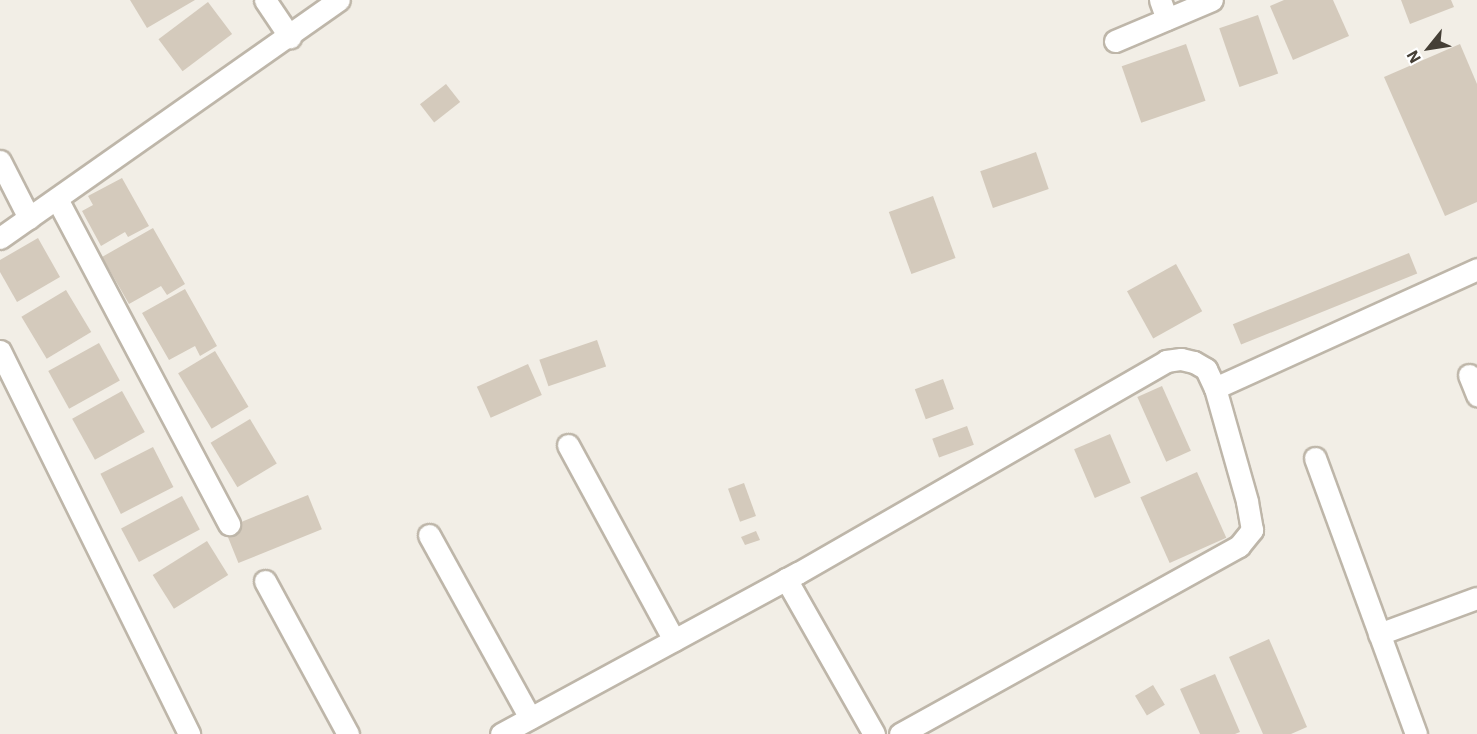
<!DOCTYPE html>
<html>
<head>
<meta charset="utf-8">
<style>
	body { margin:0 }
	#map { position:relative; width:1477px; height:734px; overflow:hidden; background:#f2eee6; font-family:"IBM Plex Sans",sans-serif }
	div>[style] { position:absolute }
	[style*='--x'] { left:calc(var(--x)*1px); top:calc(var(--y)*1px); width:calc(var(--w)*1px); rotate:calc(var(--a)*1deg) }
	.building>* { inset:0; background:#d4cabc; transform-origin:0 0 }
	.roads { filter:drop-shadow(2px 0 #beb6a9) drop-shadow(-2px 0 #beb6a9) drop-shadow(0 2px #beb6a9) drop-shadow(0 -2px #beb6a9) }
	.minor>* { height:21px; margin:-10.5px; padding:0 10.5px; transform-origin:10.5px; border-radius:10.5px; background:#fff }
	span { translate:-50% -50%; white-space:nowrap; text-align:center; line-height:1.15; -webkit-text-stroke:5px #fff; paint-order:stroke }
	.north { position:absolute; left:1399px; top:18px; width:60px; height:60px; -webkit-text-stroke:4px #fff; paint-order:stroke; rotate:240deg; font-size:16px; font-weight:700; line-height:24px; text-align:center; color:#453f36 }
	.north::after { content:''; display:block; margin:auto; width:21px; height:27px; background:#453f36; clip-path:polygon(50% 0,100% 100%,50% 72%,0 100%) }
</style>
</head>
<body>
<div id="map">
	<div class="building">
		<div style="clip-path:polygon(130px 0,195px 0,147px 28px)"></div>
		<div style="clip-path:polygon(1284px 0,1333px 0,1349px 36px,1293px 60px,1270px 6px)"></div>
		<div style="clip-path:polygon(1401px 0,1451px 0,1454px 7px,1410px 24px)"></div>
		<div style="left:208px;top:2px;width:40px;height:62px;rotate:53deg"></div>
		<div style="left:1258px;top:15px;width:62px;height:41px;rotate:71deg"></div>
		<div style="left:1186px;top:44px;width:60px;height:68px;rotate:71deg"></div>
		<div style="clip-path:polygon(1460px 44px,1477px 84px,1477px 202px,1445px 216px,1384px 77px)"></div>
		<div style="left:446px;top:84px;width:23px;height:33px;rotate:52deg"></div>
		<div style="left:1036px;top:152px;width:39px;height:59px;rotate:71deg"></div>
		<div style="clip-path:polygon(122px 178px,149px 226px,128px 237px,125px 232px,101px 246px,82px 211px,93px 205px,88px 196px)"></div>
		<div style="left:933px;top:196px;width:66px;height:47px;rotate:70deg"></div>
		<div style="clip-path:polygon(153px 228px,185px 284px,167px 295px,161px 286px,129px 304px,102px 257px)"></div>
		<div style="clip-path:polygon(38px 238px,60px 277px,17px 302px,0 272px,0 260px)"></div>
		<div style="left:1409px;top:253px;width:22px;height:190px;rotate:68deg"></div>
		<div style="left:1176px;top:264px;width:54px;height:56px;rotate:61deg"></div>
		<div style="clip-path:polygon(185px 289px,217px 346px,200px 356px,195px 346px,169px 360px,142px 313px)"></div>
		<div style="left:66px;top:290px;width:49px;height:52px;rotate:59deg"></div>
		<div style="left:597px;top:340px;width:28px;height:61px;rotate:71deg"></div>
		<div style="left:99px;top:343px;width:43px;height:58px;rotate:61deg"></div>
		<div style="left:215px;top:351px;width:65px;height:43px;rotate:59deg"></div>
		<div style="left:528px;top:364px;width:34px;height:56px;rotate:66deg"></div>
		<div style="left:943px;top:379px;width:32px;height:30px;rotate:70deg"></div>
		<div style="left:1162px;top:386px;width:71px;height:27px;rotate:66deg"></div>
		<div style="left:122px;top:391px;width:47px;height:57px;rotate:61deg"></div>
		<div style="left:250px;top:419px;width:52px;height:46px;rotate:59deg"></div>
		<div style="left:967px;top:426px;width:20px;height:37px;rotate:70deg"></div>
		<div style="left:1110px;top:434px;width:53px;height:39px;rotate:67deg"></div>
		<div style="left:153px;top:447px;width:45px;height:59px;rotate:63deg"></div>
		<div style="left:1197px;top:472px;width:72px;height:62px;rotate:66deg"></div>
		<div style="left:744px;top:483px;width:35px;height:17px;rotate:70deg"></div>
		<div style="left:308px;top:495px;width:37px;height:90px;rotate:68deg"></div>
		<div style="left:182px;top:496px;width:38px;height:69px;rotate:62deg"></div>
		<div style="clip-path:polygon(756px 531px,760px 540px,745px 545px,741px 537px)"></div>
		<div style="left:207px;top:541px;width:40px;height:64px;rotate:58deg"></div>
		<div style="clip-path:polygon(1269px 639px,1307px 727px,1291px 734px,1263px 734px,1229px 657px)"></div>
		<div style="clip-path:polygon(1215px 674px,1240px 732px,1235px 734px,1200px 734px,1180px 689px)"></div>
		<div style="left:1153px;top:685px;width:23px;height:21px;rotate:59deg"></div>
	</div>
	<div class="roads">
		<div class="minor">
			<div style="--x:265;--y:0;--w:45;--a:56"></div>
			<div style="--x:1160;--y:0;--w:20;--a:70"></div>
			<div style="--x:1115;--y:41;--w:105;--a:-22.9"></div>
			<div style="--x:0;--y:161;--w:64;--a:63"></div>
			<div style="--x:57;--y:199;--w:368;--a:62.1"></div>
			<div style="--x:0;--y:238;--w:414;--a:-35.1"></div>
			<div style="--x:0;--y:351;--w:427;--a:63.7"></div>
			<div style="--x:1469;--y:375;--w:22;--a:68"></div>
			<div style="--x:568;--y:445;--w:222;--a:61.5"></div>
			<div style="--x:1315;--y:458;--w:294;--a:69.9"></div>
			<div style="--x:429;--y:535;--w:209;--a:61.1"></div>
			<div style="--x:786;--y:579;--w:178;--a:60.4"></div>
			<div style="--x:265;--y:581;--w:174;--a:61.5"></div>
			<div style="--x:1379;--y:634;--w:104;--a:-20.2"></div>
			<div style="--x:501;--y:734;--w:338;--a:-28.5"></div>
			<div style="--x:798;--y:573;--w:425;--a:-29.9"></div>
			<div style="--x:1166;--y:361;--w:15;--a:-8"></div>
			<div style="--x:1181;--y:359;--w:13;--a:13"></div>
			<div style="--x:1194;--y:362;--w:14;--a:30"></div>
			<div style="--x:1206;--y:369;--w:21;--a:65"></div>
			<div style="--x:1215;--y:388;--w:288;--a:-24.4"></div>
			<div style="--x:900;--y:734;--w:388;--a:-29"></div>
			<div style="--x:1239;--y:546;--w:21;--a:-51"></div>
			<div style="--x:1252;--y:530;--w:29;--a:-100"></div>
			<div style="--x:1247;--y:501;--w:117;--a:-105.8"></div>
		</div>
	</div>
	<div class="north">N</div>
</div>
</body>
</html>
